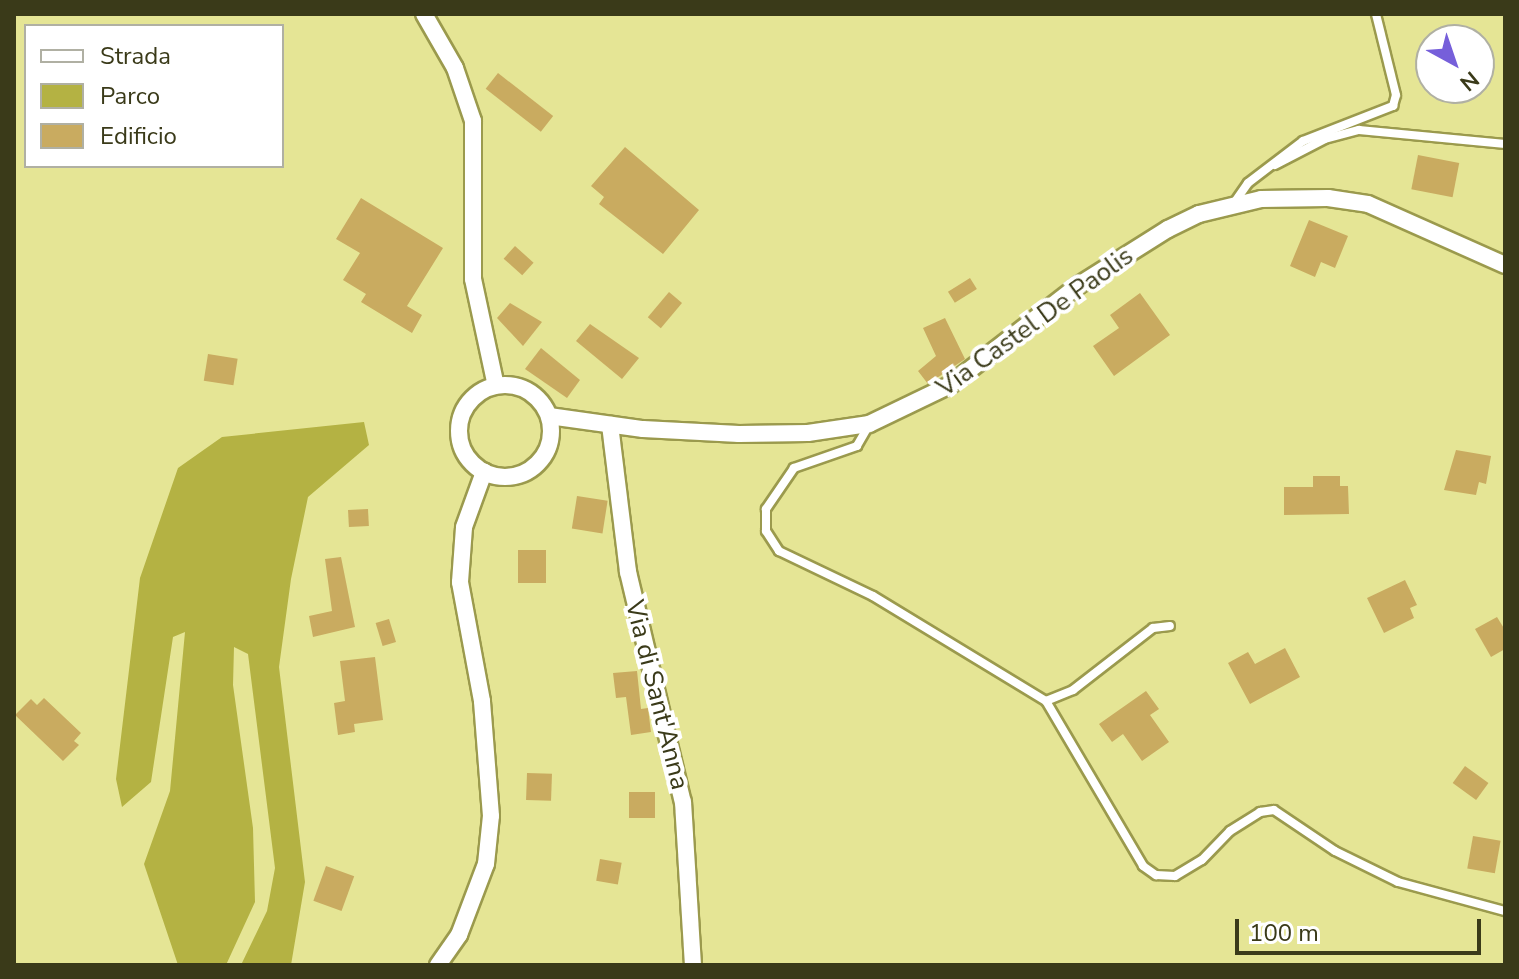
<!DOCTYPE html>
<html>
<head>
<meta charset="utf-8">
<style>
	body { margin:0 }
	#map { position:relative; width:1519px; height:979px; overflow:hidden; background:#e5e595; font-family:"Nunito Sans",sans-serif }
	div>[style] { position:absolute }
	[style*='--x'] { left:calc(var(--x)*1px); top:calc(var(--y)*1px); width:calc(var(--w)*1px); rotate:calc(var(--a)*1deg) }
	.green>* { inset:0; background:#b4b243 }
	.building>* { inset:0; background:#c9ab60; transform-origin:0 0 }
	.roads { filter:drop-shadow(2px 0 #9b9a4d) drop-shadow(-2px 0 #9b9a4d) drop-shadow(0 2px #9b9a4d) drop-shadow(0 -2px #9b9a4d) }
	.lane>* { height:8px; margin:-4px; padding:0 4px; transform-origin:4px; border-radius:4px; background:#fff }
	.street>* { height:16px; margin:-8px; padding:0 8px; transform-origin:8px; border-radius:8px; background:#fff }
	.street>.ring { margin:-8px; padding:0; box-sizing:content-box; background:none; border:16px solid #fff; border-radius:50% }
	span { translate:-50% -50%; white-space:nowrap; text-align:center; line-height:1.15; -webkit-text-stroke:8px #fff; paint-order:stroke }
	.street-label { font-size:26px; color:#3a3a19 }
	.frame { position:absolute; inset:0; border:16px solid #3a3a19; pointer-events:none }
	.legend { position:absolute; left:24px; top:24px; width:260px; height:144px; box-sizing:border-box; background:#fff; border:2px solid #b0b0a3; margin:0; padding:10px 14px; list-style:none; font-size:24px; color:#3a3a19 }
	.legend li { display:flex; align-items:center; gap:16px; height:40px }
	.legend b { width:40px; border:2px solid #b0b0a3 }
	.north { position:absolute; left:1415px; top:24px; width:80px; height:80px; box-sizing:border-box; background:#fff; border:2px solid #b0b0a3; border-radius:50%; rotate:140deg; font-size:22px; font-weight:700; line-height:32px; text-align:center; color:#3a3a19 }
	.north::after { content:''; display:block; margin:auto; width:28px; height:36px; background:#765fda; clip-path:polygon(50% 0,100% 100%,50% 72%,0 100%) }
	.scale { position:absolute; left:1235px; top:919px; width:246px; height:36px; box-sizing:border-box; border:4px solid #3a3a19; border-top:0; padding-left:10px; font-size:24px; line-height:28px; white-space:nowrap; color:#3a3a19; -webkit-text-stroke:6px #fff; paint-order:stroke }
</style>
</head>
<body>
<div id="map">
	<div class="green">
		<div style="clip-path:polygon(364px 422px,369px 445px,308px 497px,291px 579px,279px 667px,305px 882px,291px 965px,241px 965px,267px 911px,275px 868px,248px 654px,234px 647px,233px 685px,253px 828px,255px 902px,226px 965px,178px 965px,144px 864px,170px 791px,185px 632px,173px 637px,151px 782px,122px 807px,116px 779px,140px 578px,178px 468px,222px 437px)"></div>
	</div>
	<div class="building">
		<div style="left:498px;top:73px;width:70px;height:20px;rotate:38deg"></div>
		<div style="clip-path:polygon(625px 147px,699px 210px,663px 254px,599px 204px,604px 197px,591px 186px)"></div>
		<div style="left:1418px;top:155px;width:42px;height:35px;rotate:11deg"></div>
		<div style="clip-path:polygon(361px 198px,443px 248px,407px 306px,422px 315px,412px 333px,361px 302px,366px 294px,343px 280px,360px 253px,336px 239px)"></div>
		<div style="clip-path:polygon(1309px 220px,1348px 236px,1335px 268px,1321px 262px,1315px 277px,1290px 266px)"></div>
		<div style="left:515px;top:246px;width:25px;height:17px;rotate:42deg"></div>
		<div style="left:970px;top:278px;width:13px;height:26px;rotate:58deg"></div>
		<div style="left:669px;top:292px;width:17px;height:33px;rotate:40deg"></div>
		<div style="clip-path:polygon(1140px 293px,1170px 335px,1114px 376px,1093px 346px,1119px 328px,1110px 315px)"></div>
		<div style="clip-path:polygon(510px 303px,542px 322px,523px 346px,497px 318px)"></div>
		<div style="clip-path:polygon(945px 318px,965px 359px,928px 384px,918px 371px,936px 356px,923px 328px)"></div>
		<div style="clip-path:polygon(590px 324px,639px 358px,622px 379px,576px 341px)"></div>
		<div style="clip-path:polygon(541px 348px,580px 380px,567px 398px,525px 369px)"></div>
		<div style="left:208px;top:354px;width:30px;height:27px;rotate:9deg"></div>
		<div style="clip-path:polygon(1456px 450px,1491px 456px,1486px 484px,1479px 482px,1476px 495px,1444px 490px)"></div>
		<div style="clip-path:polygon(1313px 476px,1340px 476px,1340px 486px,1348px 486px,1349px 514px,1284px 515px,1284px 487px,1313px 487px)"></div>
		<div style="left:577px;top:496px;width:31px;height:33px;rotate:9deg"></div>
		<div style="left:368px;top:509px;width:17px;height:20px;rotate:87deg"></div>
		<div style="left:518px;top:550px;width:28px;height:33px"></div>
		<div style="clip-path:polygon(341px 557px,355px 627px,313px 637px,309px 616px,332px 611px,325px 559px)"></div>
		<div style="clip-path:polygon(1405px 580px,1417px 605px,1410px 608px,1414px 618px,1384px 633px,1367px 598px)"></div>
		<div style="clip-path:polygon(1497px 617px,1505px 630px,1505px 649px,1491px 657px,1475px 629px)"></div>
		<div style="left:389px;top:619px;width:24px;height:14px;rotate:73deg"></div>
		<div style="clip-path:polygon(1285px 648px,1300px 677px,1250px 704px,1228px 663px,1248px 652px,1255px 664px)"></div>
		<div style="clip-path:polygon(375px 657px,383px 720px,354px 724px,355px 732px,338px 735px,334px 703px,345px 701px,340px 661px)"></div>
		<div style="clip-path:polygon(637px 671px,641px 709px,648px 708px,651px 732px,631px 735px,626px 697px,616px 698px,613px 673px)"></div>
		<div style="clip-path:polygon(1146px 691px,1159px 709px,1150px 715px,1169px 742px,1142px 761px,1123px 734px,1112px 742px,1099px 724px)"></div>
		<div style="clip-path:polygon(44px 698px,81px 733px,74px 741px,79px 745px,63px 761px,15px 715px,31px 699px,37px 705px)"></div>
		<div style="left:1465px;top:766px;width:29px;height:21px;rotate:36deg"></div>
		<div style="left:527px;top:773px;width:25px;height:27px;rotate:2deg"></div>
		<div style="left:629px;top:792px;width:26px;height:26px"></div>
		<div style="left:1473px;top:836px;width:28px;height:33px;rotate:10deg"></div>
		<div style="left:600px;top:859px;width:22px;height:22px;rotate:10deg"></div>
		<div style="left:326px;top:866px;width:30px;height:37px;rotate:20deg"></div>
	</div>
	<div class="roads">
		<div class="lane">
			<div style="--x:1275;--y:165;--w:56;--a:-27.5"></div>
			<div style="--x:1325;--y:139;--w:35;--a:-15"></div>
			<div style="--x:1359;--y:130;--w:147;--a:5.5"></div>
			<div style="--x:1234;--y:203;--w:24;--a:-55"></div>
			<div style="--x:1248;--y:183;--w:69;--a:-37.4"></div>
			<div style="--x:1303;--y:141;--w:97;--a:-21.3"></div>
			<div style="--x:1393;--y:106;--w:11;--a:-75"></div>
			<div style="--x:1396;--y:95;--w:83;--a:-103.9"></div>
			<div style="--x:869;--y:425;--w:24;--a:120"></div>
			<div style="--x:857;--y:446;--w:67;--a:160.8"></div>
			<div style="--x:794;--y:468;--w:50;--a:124.3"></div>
			<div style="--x:766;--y:509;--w:22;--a:90"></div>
			<div style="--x:766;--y:531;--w:24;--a:57"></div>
			<div style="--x:779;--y:551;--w:104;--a:25.6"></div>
			<div style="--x:873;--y:596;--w:202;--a:31.3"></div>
			<div style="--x:1046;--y:701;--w:29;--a:-22"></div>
			<div style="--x:1073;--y:690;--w:101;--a:-37.8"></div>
			<div style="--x:1153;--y:628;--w:17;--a:-7"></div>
			<div style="--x:1046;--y:701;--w:191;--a:59.5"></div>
			<div style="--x:1143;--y:866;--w:16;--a:35"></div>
			<div style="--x:1156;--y:875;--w:19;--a:3"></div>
			<div style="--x:1175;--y:876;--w:31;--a:-31"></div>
			<div style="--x:1202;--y:860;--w:40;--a:-46"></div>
			<div style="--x:1230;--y:831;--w:36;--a:-32"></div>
			<div style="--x:1260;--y:812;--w:14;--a:-8"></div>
			<div style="--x:1274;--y:810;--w:73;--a:33.9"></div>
			<div style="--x:1335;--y:851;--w:70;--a:26.2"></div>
			<div style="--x:1398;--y:882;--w:111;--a:15.2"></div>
		</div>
		<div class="street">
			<div style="--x:424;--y:14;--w:62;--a:60.1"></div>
			<div style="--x:455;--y:68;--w:56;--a:71.2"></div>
			<div style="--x:473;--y:121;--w:158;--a:90"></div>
			<div style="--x:473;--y:279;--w:109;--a:77.9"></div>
			<div class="ring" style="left:459px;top:385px;width:76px;height:76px"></div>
			<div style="--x:549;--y:416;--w:95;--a:7.9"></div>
			<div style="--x:643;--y:429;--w:96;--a:3"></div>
			<div style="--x:739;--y:434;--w:69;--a:-0.8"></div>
			<div style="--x:808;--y:433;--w:62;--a:-8.4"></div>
			<div style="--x:869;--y:424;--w:90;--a:-25.7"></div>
			<div style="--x:950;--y:385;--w:163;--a:-37.8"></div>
			<div style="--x:1079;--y:285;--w:105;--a:-32.2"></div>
			<div style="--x:1168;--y:229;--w:34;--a:-26"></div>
			<div style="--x:1199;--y:214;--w:64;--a:-13.6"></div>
			<div style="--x:1261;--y:199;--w:67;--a:-0.9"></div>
			<div style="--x:1328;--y:198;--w:40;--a:8.5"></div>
			<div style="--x:1368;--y:204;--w:150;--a:24"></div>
			<div style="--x:610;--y:425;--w:148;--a:83"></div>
			<div style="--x:628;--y:572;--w:236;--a:76.6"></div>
			<div style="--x:683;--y:802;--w:163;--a:86.5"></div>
			<div style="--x:438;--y:965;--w:37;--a:-55"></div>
			<div style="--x:459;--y:935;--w:76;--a:-69.2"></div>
			<div style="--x:486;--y:864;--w:48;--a:-84.1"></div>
			<div style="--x:491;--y:816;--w:115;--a:-94.5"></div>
			<div style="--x:482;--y:701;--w:121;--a:-100.5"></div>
			<div style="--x:460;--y:582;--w:55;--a:-85.8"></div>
			<div style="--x:464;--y:527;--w:59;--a:-70"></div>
		</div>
	</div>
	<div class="street-label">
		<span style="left:1035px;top:322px;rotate:-36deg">Via Castel De Paolis</span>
		<span style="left:657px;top:695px;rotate:76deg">Via di Sant'Anna</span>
	</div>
	<div class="frame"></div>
	<ul class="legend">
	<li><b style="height:10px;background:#fff"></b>Strada</li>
	<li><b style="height:22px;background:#b4b243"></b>Parco</li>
	<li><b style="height:22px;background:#c9ab60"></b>Edificio</li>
	</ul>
	<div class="north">N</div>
	<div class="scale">100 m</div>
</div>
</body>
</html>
